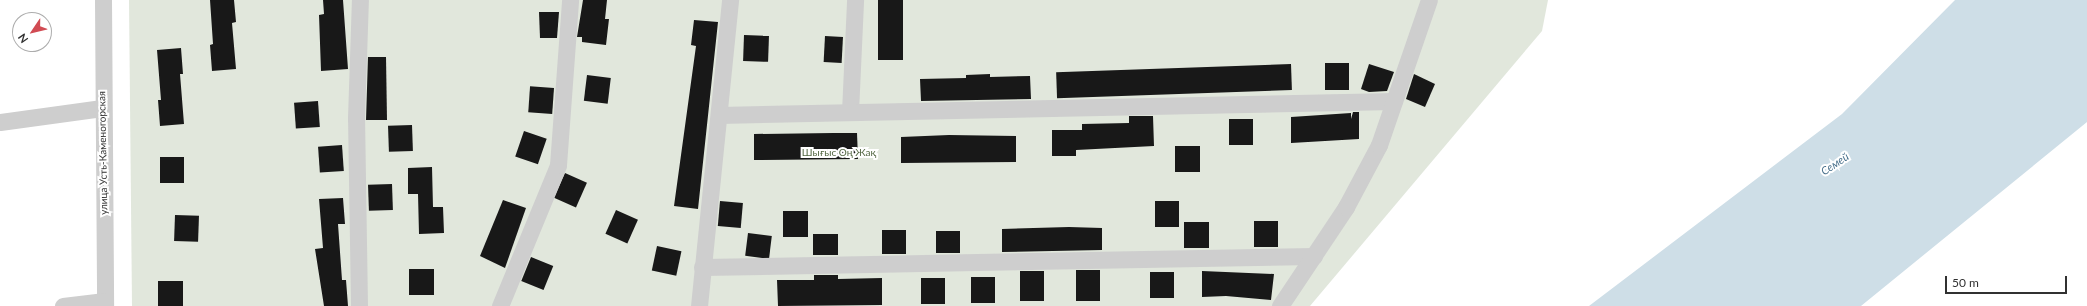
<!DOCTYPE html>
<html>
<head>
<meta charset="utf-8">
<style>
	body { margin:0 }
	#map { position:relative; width:2087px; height:306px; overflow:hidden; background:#fff; font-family:Lato,sans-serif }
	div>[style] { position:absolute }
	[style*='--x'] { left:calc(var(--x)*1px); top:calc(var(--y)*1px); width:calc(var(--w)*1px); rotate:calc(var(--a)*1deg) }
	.green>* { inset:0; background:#e1e7dc }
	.water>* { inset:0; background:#cedee7 }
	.building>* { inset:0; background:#181818; transform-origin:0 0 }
	.minor>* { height:17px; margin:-8.5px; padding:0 8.5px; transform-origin:8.5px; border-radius:8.5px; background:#cecece }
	span { translate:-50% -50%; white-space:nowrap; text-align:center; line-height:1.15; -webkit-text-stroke:4px #fff; paint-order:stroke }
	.street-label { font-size:10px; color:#313131 }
	.park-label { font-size:10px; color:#546844 }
	.water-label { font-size:11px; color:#48708b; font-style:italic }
	.north { position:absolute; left:12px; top:12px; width:40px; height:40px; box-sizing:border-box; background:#fff; border:1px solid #adadad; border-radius:50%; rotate:235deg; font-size:11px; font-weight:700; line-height:16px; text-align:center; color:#313131 }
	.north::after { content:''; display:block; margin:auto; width:14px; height:18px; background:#d14b53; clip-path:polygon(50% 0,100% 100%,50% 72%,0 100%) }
	.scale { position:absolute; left:1945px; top:276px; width:122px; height:18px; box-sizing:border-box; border:2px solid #313131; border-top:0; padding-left:5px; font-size:12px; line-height:14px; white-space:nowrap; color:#313131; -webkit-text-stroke:3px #fff; paint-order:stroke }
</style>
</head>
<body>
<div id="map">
	<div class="green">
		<div style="clip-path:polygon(129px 0,1548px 0,1542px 31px,1310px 306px,132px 306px)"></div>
	</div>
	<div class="water">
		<div style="clip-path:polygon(1955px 0,2087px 0,2087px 122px,1861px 306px,1589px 306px,1842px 114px)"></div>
	</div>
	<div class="building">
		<div style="clip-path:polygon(210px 0,234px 0,236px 22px,232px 23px,236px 69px,212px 71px,210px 45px,213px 44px)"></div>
		<div style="clip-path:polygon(323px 0,343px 0,348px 69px,321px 71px,319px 15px,324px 14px)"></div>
		<div style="clip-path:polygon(583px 0,607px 0,605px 19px,609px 19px,606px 45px,582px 42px,582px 37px,577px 37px)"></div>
		<div style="left:878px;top:0;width:25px;height:60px"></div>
		<div style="clip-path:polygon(539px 12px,559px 12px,557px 38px,540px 38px)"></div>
		<div style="clip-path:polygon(694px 20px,718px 22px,698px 209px,674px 206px,696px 46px,691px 45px)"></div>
		<div style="left:744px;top:35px;width:25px;height:26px;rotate:2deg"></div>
		<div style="left:825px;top:36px;width:18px;height:26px;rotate:3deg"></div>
		<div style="clip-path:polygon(181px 48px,183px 74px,180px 74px,184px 124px,160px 126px,158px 100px,161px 100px,157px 50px)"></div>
		<div style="clip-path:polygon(368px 57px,386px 57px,387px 120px,366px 120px)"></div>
		<div style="left:1325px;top:63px;width:24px;height:27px"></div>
		<div style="left:1291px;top:64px;width:26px;height:235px;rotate:88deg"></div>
		<div style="clip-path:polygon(1369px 64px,1394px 72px,1387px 91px,1369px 92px,1361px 89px)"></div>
		<div style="clip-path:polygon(990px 74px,990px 77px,1030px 76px,1031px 99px,921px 101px,920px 79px,966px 78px,966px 75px)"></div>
		<div style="clip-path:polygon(1414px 74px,1435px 84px,1425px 107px,1406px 99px)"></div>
		<div style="left:587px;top:75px;width:24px;height:26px;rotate:7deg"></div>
		<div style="left:554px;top:88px;width:26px;height:24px;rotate:94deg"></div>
		<div style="left:318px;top:101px;width:26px;height:24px;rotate:86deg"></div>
		<div style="clip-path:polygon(1353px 112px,1359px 112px,1359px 139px,1291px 143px,1291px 117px,1351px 113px,1351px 119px)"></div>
		<div style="clip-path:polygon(1129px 116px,1153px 116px,1154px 146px,1076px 150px,1076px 156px,1052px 156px,1052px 130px,1082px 130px,1082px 124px,1129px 123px)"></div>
		<div style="left:1229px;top:119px;width:24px;height:26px"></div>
		<div style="left:412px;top:125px;width:26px;height:24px;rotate:88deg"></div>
		<div style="left:524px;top:131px;width:24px;height:27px;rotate:19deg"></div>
		<div style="clip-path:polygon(833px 133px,857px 133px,858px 159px,754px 160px,754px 134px)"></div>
		<div style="clip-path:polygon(949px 135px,1016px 136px,1016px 162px,901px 163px,901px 137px)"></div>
		<div style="left:342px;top:145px;width:26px;height:24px;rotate:86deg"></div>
		<div style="left:1175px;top:146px;width:25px;height:26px"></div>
		<div style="left:160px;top:157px;width:24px;height:26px"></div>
		<div style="clip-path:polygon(432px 167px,433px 207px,443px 207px,444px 233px,419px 234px,418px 194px,408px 194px,408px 168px)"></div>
		<div style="left:565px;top:173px;width:24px;height:27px;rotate:24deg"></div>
		<div style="left:392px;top:184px;width:26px;height:24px;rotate:88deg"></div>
		<div style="clip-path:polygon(343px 198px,345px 224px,338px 224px,342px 280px,346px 280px,348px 306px,324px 306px,315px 249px,323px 248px,319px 199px)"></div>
		<div style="clip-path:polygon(503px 200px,526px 208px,505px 268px,480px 256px)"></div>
		<div style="left:720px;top:201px;width:23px;height:25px;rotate:5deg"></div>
		<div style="left:1155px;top:201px;width:24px;height:26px"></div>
		<div style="left:616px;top:210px;width:24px;height:26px;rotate:24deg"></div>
		<div style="left:783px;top:211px;width:25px;height:26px"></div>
		<div style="left:175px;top:215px;width:24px;height:26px;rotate:2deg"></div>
		<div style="left:1254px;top:221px;width:24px;height:26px"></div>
		<div style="left:1184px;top:222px;width:25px;height:26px"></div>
		<div style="clip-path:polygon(1069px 227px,1102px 228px,1102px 250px,1002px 252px,1002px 229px)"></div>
		<div style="left:882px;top:230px;width:24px;height:24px"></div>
		<div style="left:936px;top:231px;width:24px;height:22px"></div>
		<div style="left:748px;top:233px;width:24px;height:23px;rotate:7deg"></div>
		<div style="left:838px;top:234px;width:21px;height:25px;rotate:90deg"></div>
		<div style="left:657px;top:246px;width:25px;height:25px;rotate:12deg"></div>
		<div style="left:531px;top:257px;width:24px;height:26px;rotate:22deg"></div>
		<div style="left:409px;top:269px;width:25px;height:26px"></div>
		<div style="left:1076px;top:270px;width:24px;height:31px"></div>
		<div style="left:1020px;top:271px;width:24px;height:30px"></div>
		<div style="clip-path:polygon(1202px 271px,1274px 274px,1271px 300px,1226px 296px,1202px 297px)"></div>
		<div style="left:1150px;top:272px;width:24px;height:26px"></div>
		<div style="clip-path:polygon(814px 275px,838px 275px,838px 279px,882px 278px,882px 305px,778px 306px,777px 280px,814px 280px)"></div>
		<div style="left:971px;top:277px;width:24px;height:26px"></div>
		<div style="left:921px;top:278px;width:24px;height:26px"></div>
		<div style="left:158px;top:281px;width:25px;height:25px"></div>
	</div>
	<div class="minor">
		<div style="--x:103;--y:0;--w:306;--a:89.6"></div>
		<div style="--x:850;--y:112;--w:112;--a:-87.4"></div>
		<div style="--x:719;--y:115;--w:675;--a:-1.19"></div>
		<div style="--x:0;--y:122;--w:103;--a:-7.8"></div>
		<div style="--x:702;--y:267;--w:612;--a:-1.03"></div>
		<div style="--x:63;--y:306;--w:42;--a:-6.8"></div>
		<div style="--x:359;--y:306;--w:188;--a:-90.9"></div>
		<div style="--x:356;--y:118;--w:118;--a:-88.1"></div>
		<div style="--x:500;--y:306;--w:152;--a:-67.6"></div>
		<div style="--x:558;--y:165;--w:165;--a:-85.8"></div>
		<div style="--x:699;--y:306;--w:308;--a:-84.2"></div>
		<div style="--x:1280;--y:306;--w:119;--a:-56.3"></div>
		<div style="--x:1346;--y:207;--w:70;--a:-62"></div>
		<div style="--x:1379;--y:145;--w:153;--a:-71"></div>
	</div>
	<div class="street-label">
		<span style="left:103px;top:153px;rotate:-91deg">улица Усть-Каменогорская</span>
	</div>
	<div class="park-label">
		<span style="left:839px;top:153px">Шығыс Оң Жақ</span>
	</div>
	<div class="water-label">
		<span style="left:1835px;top:164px;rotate:-34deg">Семей</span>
	</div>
	<div class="north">N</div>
	<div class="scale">50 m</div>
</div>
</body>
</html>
